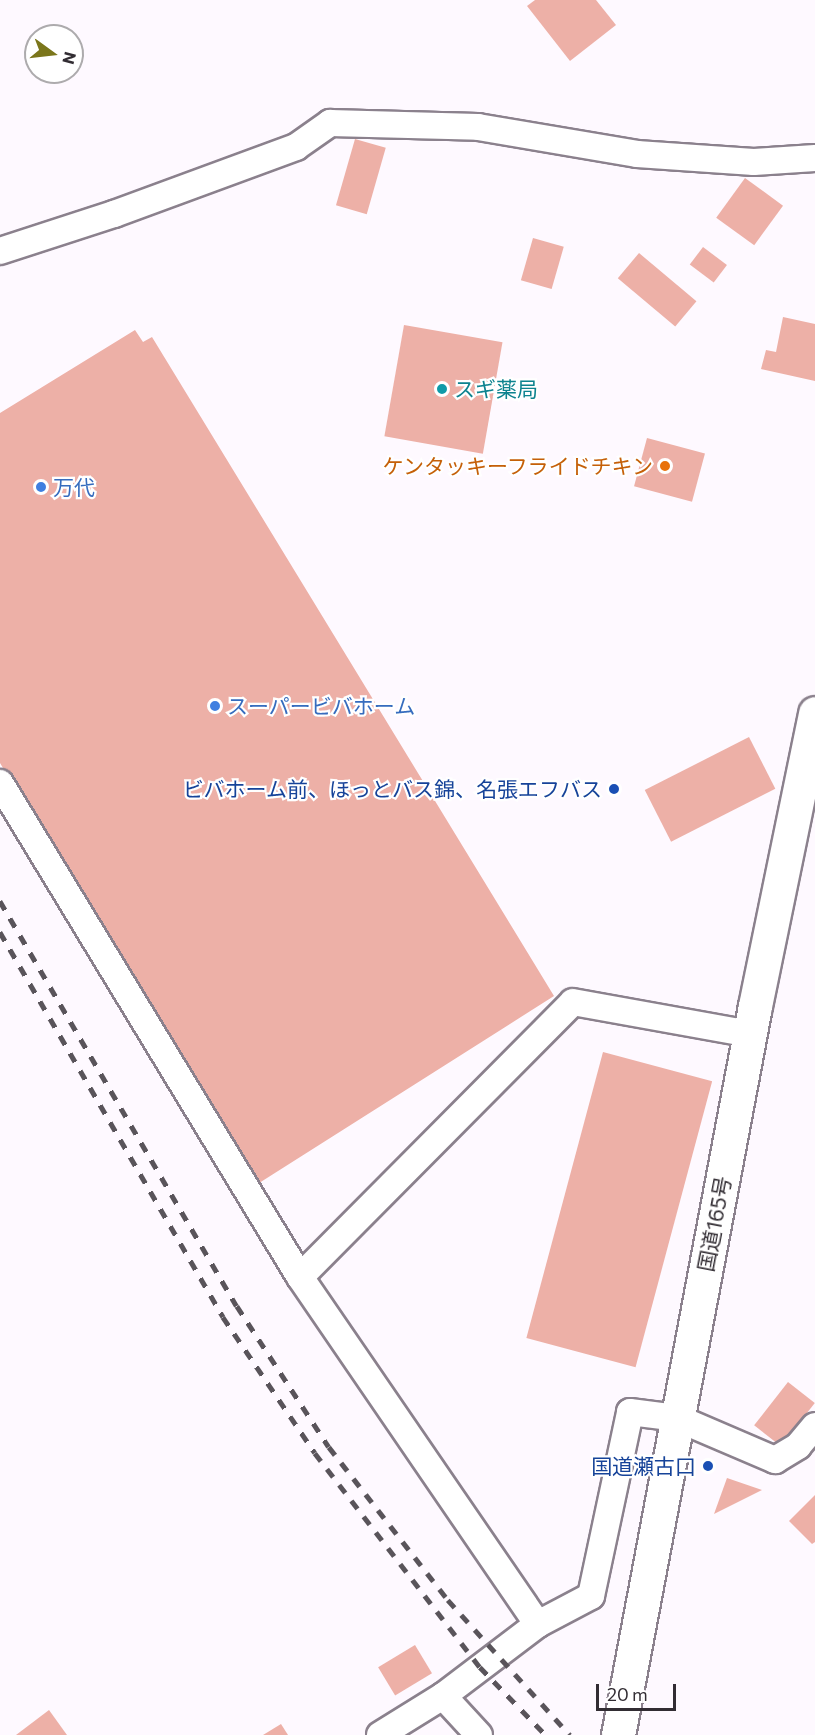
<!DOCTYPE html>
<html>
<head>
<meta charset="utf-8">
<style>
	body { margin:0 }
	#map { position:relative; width:815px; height:1735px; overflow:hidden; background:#fef9ff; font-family:Commissioner,"Noto Sans JP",sans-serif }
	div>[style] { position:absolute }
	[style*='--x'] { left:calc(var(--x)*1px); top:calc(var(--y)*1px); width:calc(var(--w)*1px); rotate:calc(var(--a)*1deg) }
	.building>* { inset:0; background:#edb0a7; transform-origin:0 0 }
	.roads { filter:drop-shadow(2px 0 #8b818d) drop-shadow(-2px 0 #8b818d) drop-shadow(0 2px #8b818d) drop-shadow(0 -2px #8b818d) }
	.minor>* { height:26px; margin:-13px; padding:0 13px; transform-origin:13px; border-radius:13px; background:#fff }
	.highway>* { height:33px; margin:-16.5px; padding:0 16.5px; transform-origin:16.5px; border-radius:16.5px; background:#fff }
	.rail>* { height:4.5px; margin-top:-2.25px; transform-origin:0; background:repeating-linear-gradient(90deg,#59545a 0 10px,transparent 0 20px) }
	.dots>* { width:16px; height:16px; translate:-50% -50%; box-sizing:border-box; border:3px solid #fff; border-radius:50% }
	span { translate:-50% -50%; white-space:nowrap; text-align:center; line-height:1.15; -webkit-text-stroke:4.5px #fff; paint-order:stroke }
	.culture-label { font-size:21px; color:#0d838f }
	.left { translate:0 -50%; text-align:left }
	.food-label { font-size:21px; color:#c56008 }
	.right { translate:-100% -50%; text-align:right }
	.shop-label { font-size:21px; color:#366cbe }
	.transit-label { font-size:21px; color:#164399 }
	.street-label { font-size:21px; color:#322d33 }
	.north { position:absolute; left:24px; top:24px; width:60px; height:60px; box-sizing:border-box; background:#fff; border:2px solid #adabad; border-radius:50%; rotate:105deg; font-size:16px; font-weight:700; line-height:24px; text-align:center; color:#322d33 }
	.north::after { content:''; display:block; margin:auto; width:21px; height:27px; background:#7b761b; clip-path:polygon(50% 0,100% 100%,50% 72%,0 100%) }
	.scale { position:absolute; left:596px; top:1684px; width:80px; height:27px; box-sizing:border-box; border:3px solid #322d33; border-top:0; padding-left:8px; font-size:18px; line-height:21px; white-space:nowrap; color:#322d33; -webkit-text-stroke:4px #fff; paint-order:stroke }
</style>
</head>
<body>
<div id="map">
	<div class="building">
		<div style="clip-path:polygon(535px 0,596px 0,616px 25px,570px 61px,527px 6px)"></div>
		<div style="left:355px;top:139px;width:32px;height:69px;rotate:16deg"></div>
		<div style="left:745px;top:178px;width:47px;height:49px;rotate:36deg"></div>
		<div style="left:533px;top:238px;width:32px;height:44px;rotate:16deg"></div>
		<div style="left:703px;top:247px;width:30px;height:22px;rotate:37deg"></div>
		<div style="left:639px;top:253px;width:75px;height:33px;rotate:40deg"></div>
		<div style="clip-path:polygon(783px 317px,815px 324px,815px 381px,761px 369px,766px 350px,776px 352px)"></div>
		<div style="left:404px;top:325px;width:100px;height:113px;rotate:10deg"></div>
		<div style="clip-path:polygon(135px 330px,143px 342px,152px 337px,554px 996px,253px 1187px,0 763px,0 413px)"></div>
		<div style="left:647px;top:438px;width:60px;height:50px;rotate:15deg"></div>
		<div style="left:749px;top:737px;width:58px;height:117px;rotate:63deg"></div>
		<div style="left:603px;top:1052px;width:113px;height:296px;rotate:15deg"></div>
		<div style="left:788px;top:1382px;width:34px;height:55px;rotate:38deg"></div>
		<div style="clip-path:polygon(727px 1478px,762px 1490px,714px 1514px)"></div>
		<div style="clip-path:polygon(815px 1495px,815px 1542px,812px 1544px,789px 1521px)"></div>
		<div style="left:415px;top:1645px;width:33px;height:43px;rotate:59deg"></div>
		<div style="clip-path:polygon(49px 1710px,67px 1735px,16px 1735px)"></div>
		<div style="clip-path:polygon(281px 1724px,288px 1735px,263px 1735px)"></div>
	</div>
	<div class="roads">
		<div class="minor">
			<div style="--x:0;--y:251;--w:120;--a:-18"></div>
			<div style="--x:114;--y:214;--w:194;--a:-20.2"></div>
			<div style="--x:296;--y:147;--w:42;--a:-35.2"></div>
			<div style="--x:330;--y:123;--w:148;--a:1.5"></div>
			<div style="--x:478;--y:127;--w:161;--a:9.6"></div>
			<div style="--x:637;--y:154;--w:117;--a:3.9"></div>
			<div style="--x:754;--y:162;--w:61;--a:-3.8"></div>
			<div style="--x:0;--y:783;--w:578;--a:58.73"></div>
			<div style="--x:300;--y:1277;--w:421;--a:55.6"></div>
			<div style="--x:300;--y:1277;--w:387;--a:-45.2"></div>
			<div style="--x:573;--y:1002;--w:180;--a:10.2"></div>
			<div style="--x:443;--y:1696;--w:53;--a:47.3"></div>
			<div style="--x:380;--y:1735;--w:74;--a:-31.8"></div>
			<div style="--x:443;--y:1696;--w:119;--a:-37.2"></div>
			<div style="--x:538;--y:1624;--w:60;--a:-27.8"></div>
			<div style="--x:591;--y:1596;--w:188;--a:-78"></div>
			<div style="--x:630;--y:1412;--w:47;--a:7.3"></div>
			<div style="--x:677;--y:1418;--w:107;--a:23.2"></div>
			<div style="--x:775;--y:1460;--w:27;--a:-31"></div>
			<div style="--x:798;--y:1446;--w:26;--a:-50"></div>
		</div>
		<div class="highway">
			<div style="--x:618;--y:1735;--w:742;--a:-79.36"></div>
			<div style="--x:755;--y:1006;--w:299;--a:-78.4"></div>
		</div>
	</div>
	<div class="rail">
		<div style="--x:0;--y:901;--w:469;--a:59.7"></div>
		<div style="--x:237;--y:1306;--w:168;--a:56.9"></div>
		<div style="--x:329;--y:1447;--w:194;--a:52.1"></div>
		<div style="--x:448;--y:1600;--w:182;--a:47.9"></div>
		<div style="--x:0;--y:932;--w:445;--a:59.9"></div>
		<div style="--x:223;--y:1317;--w:164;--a:55.9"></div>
		<div style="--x:315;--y:1453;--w:270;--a:52.4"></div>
		<div style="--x:480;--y:1667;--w:95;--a:45.9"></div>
	</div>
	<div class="dots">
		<div style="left:442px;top:389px;background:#0f9aa8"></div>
		<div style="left:665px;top:466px;background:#e8710a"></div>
		<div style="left:41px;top:487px;background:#3f7fe0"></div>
		<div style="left:215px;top:706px;background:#3f7fe0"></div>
		<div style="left:614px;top:789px;background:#1a4fb4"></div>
		<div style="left:708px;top:1466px;background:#1a4fb4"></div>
	</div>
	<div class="culture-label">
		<span class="left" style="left:454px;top:389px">スギ薬局</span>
	</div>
	<div class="food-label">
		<span class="right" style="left:653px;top:466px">ケンタッキーフライドチキン</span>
	</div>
	<div class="shop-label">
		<span class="left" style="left:53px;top:487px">万代</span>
		<span class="left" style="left:227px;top:706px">スーパービバホーム</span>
	</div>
	<div class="transit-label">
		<span class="right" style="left:602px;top:789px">ビバホーム前、ほっとバス錦、名張エフバス</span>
		<span class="right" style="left:696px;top:1466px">国道瀬古口</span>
	</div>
	<div class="street-label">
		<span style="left:714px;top:1224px;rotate:-79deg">国道165号</span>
	</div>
	<div class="north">N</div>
	<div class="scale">20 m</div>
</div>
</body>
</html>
